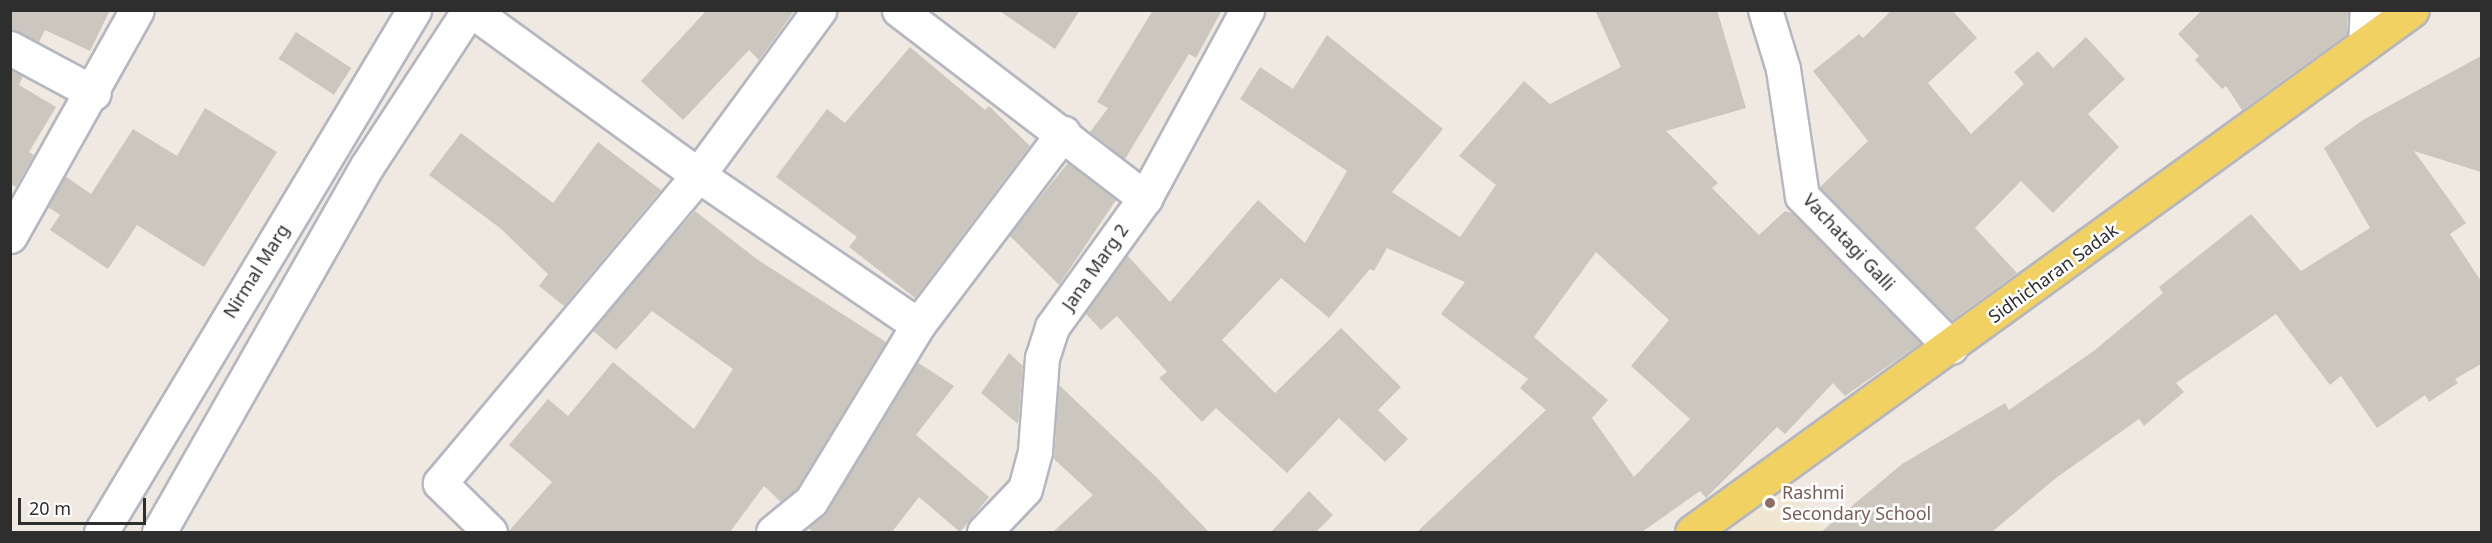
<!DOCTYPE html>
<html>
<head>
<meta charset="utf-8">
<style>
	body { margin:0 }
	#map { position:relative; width:2492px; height:543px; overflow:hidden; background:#efe9e1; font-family:"Noto Sans",sans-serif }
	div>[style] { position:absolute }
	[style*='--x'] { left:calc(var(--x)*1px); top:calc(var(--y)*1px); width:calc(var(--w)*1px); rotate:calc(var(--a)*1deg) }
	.education>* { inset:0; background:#f0e6d1 }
	.building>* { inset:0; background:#cbc7bf; transform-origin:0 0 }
	.roads { filter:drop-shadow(2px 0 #b4b7c1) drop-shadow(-2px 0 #b4b7c1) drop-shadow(0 2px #b4b7c1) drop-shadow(0 -2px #b4b7c1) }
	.minor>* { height:33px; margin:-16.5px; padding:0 16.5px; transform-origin:16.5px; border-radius:16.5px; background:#fff }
	.major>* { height:33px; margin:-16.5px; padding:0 16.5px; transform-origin:16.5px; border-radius:16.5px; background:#f2d163 }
	.dots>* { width:16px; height:16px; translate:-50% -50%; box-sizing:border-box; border:3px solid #fff; border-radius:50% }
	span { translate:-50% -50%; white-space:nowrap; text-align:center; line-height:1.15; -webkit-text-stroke:5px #fff; paint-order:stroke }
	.street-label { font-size:18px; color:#2e2e2e }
	.education-label { font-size:18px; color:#785e54 }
	.left { translate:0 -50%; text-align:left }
	.frame { position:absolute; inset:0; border:12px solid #2e2e2e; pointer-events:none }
	.scale { position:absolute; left:18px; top:498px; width:128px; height:27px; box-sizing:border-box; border:3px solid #2e2e2e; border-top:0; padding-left:8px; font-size:18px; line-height:21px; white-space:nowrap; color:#2e2e2e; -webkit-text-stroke:4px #fff; paint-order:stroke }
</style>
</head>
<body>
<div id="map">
	<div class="education">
		<div style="clip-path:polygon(1778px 473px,1824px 532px,1698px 532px)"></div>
	</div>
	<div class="building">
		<div style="clip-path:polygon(10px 10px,110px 10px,90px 51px,45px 30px,39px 42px,10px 29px)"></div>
		<div style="clip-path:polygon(707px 10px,795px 10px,759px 60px,749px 50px,683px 120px,641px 81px)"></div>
		<div style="clip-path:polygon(998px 10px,1080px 10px,1055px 49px)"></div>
		<div style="clip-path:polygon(1153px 10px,1222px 10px,1196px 58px,1189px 54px,1125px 159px,1090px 132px,1108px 108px,1097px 102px)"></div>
		<div style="clip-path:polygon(evenodd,1595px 10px,1717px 10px,1746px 108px,1666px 131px,1718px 183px,1712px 188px,1759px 235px,1785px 211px,1792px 213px,1921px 343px,1845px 396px,1833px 383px,1785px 434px,1777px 427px,1706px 498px,1700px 491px,1642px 532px,1417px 532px,1546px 410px,1520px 388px,1528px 379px,1441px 314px,1465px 282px,1387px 248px,1374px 271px,1370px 269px,1329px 318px,1281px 278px,1222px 340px,1275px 393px,1341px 328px,1401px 387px,1378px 410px,1408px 439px,1385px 462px,1339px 418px,1287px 473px,1216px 408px,1202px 422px,1159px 378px,1167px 372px,1117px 316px,1101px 330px,1085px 313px,1127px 255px,1170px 302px,1258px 200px,1305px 243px,1347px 171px,1240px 99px,1260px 67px,1293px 89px,1327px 35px,1443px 129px,1392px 192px,1460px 237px,1496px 185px,1459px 156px,1524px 81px,1550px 104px,1621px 67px,1595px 10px,1596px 252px,1669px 320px,1631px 366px,1690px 419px,1634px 477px,1592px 418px,1608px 400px,1534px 337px,1596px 252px)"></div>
		<div style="clip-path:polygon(1892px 10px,1952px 10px,1977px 38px,1928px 83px,1971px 134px,2024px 84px,2014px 72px,2038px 51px,2053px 68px,2086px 37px,2125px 79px,2088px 114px,2119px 147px,2053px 213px,2021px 181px,1975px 228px,2017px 273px,1951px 321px,1820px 187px,1868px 141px,1813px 71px,1859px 34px,1863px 38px)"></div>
		<div style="clip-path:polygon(2202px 10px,2348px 10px,2347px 34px,2242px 110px,2226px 86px,2222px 89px,2195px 60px,2199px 56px,2178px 34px)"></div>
		<div style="left:296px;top:32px;width:66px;height:32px;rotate:33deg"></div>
		<div style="clip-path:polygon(910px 47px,985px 110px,989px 106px,1030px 146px,915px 298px,849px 247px,857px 237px,776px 177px,827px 109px,845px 123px)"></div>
		<div style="clip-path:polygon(2481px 56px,2481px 172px,2414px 151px,2466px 223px,2450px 234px,2481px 281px,2481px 364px,2455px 379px,2458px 383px,2429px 402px,2425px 395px,2377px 428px,2341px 376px,2330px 385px,2276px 314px,2176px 383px,2184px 392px,2144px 426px,2139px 419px,2056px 478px,1992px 532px,1821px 532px,1902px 464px,2005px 403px,2009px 410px,2095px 350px,2163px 293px,2159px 287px,2251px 214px,2301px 271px,2370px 228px,2324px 148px,2363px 120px)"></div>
		<div style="clip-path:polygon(10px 70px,23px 76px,19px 85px,56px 107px,29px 152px,34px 155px,16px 187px,10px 184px)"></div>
		<div style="clip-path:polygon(205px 108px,277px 152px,204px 267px,137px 225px,108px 269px,50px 230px,60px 215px,48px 207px,65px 176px,91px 194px,133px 129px,177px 156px)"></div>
		<div style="clip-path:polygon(461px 133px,553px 203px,598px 142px,661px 190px,564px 306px,539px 286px,548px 274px,500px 228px,429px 175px)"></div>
		<div style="clip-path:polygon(1068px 163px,1116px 200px,1059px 285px,1009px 235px)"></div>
		<div style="clip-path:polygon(695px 211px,758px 260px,886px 342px,797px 489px,781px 502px,764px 486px,730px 532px,508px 532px,552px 482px,509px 445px,548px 399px,568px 416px,613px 362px,694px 429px,733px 369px,652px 311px,616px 350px,592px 330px)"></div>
		<div style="clip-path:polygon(1009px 353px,1023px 366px,1018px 424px,981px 393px)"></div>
		<div style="clip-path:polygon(917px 362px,954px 386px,916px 435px,989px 497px,960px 532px,919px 497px,892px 532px,813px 532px,808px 528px,827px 511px)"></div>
		<div style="clip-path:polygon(1059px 385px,1155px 476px,1209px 532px,1053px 532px,1093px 495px,1054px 459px)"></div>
		<div style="clip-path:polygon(1309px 491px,1333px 515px,1316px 532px,1271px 532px)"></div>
	</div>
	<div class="roads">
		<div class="minor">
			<div style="--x:471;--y:10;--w:281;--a:36"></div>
			<div style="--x:698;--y:175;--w:266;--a:34.3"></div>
			<div style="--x:899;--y:10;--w:310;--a:37.4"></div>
			<div style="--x:1765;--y:10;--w:62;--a:73"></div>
			<div style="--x:1783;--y:69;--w:128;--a:81.5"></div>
			<div style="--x:1802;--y:196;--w:212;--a:45.4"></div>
			<div style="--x:2365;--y:44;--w:34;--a:-87"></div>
			<div style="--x:10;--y:48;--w:95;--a:28.2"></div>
			<div style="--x:10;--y:236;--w:259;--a:-60.7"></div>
			<div style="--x:101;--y:532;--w:609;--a:-59.05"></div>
			<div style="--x:159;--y:532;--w:421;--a:-60.4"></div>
			<div style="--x:367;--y:166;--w:186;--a:-56.8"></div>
			<div style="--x:490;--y:532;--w:70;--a:-135.6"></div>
			<div style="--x:440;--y:483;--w:402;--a:-50"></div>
			<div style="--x:698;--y:175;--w:205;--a:-53.7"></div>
			<div style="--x:773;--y:532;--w:49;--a:-39.2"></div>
			<div style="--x:811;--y:501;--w:206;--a:-58.7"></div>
			<div style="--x:918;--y:325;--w:241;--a:-52.9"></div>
			<div style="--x:984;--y:532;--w:59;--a:-46.4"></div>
			<div style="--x:1025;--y:489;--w:39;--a:-75"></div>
			<div style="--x:1035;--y:451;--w:93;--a:-85.7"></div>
			<div style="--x:1042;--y:358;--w:33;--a:-72"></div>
			<div style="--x:1052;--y:327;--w:159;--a:-54.2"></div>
			<div style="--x:1145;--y:198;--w:214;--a:-61.5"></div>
		</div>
		<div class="major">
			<div style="--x:1692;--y:532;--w:889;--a:-35.94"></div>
		</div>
	</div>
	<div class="dots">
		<div style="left:1770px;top:503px;background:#8d6e63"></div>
	</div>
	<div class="street-label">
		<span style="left:1849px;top:242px;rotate:47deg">Vachatagi Galli</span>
		<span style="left:1095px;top:267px;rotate:-55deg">Jana Marg 2</span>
		<span style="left:256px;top:271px;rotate:-58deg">Nirmal Marg</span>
		<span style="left:2053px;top:273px;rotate:-36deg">Sidhicharan Sadak</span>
	</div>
	<div class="education-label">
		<span class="left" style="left:1782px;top:503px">Rashmi<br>Secondary School</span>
	</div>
	<div class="frame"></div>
	<div class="scale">20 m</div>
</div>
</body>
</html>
